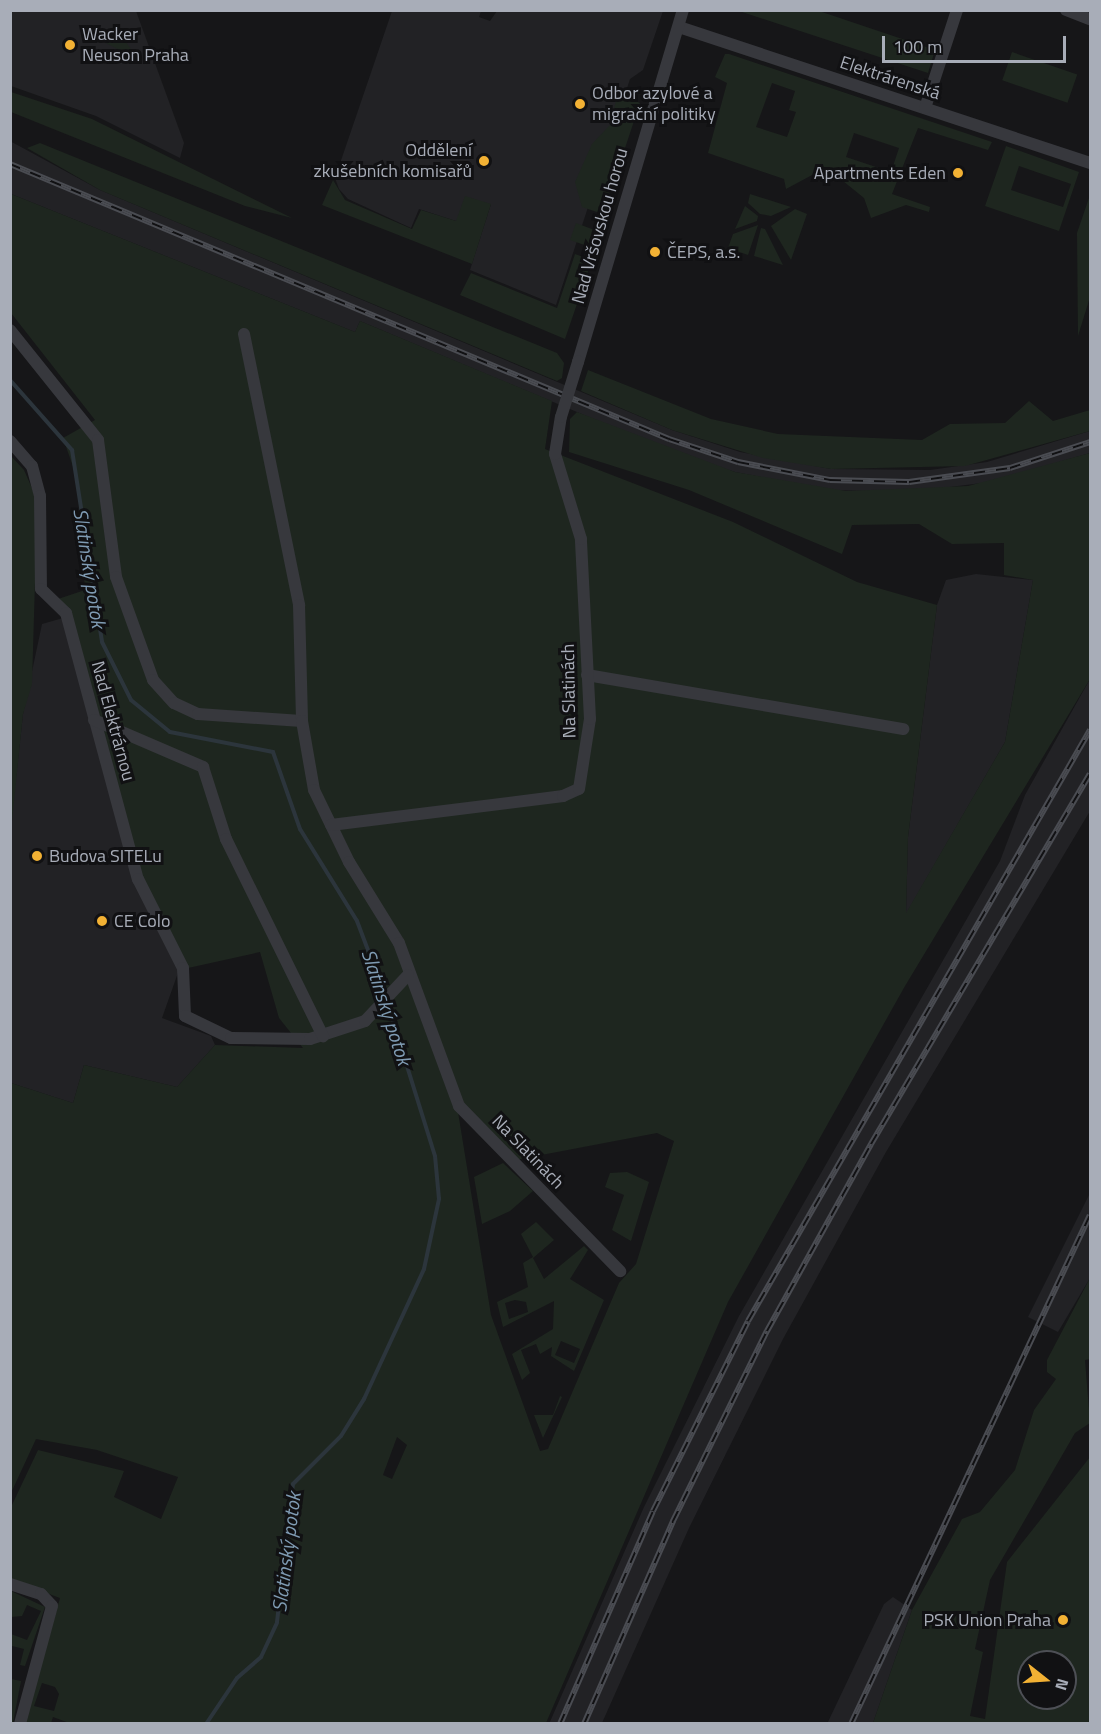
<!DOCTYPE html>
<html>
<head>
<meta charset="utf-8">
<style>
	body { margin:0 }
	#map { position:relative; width:1101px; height:1734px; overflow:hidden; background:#161618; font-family:"Titillium Web",sans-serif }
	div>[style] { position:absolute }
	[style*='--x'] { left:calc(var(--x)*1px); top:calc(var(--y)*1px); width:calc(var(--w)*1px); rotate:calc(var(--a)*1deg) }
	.built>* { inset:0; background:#222225 }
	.green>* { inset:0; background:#1e261f; transform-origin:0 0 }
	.stream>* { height:4px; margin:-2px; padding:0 2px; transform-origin:2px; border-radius:2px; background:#2c353c }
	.minor>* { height:12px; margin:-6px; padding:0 6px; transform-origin:6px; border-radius:6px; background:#37383d }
	.rail>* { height:6px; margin-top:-3px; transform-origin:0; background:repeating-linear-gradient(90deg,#111113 0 11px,#4a4c52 0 22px); box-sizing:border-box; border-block:2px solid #4a4c52 }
	.minor-bridge>* { height:12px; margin:-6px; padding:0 6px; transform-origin:6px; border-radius:6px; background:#37383d }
	.dots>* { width:16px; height:16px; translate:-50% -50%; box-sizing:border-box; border:3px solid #111113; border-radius:50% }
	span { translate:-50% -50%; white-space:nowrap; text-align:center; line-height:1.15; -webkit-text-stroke:6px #111113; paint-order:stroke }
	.poi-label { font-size:18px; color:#a8adb8 }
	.left { translate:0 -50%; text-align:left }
	.right { translate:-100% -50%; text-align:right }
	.street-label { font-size:18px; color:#a8adb8 }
	.water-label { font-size:20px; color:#7f9bb3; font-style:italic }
	.frame { position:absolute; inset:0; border:12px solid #a8adb8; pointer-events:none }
	.north { position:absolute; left:1017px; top:1650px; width:60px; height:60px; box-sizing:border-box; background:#111113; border:2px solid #4d4f55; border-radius:50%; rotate:107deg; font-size:16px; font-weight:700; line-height:24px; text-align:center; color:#a8adb8 }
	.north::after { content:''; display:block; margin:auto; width:21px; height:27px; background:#f2b134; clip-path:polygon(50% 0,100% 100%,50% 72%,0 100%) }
	.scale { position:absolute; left:882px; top:36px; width:184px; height:27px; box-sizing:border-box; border:3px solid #a8adb8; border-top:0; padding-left:8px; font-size:18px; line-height:21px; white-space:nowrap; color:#a8adb8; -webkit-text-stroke:4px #111113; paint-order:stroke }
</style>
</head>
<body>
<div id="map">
	<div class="built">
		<div style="clip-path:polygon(10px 11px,136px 11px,184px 143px,180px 158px,96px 116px,11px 86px)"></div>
		<div style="clip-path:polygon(392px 11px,481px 11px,479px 17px,490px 21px,497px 11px,663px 11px,643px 70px,630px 79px,556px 305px,470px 270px,491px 204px,456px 221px,419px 209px,411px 228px,348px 199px,339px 189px,335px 178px)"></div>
		<div style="clip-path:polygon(10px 141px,100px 190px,672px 430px,740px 452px,831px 469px,930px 470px,987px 462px,1090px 431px,1090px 453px,990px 482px,910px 492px,829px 490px,735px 472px,665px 449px,360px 321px,355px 332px,11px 194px)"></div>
		<div style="clip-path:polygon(976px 574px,1033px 580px,1005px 742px,906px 914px,908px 837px,937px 605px,946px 580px)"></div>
		<div style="clip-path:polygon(63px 618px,179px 970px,162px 1018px,211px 1036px,215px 1045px,177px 1087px,84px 1065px,73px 1103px,11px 1083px,10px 831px,23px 714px,42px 624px)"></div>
		<div style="clip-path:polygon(1090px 679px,1090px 811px,886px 1152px,783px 1339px,689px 1528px,602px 1723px,549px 1724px,644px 1507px,739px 1316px,1000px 861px,1025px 795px)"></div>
		<div style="clip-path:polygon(1090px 1193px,1090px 1278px,1058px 1332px,1028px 1317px)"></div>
		<div style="clip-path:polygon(893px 1597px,912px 1610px,873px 1723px,827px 1724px,884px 1604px)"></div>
	</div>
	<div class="green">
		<div style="clip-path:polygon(739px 11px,819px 11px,935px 50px,928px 73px)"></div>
		<div style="clip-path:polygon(110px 32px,122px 37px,139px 60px,100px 40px)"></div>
		<div style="left:1012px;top:52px;width:69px;height:30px;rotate:19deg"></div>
		<div style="clip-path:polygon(evenodd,725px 54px,729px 54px,992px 142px,988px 150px,918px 128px,892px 194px,930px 207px,929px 212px,906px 205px,871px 218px,864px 198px,838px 177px,814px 174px,786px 189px,784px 179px,708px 153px,727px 83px,715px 77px,725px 54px,772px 83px,795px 91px,789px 110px,796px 112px,787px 137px,756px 127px,772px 83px,725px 54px,854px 133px,899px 148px,891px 172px,846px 157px,854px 133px)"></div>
		<div style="clip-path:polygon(11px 92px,92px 119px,292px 218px,245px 206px,11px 112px)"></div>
		<div style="clip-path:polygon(618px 93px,640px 103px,603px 214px,582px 207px,575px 182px,592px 144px,610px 125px)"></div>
		<div style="clip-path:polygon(40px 143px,557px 353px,564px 363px,562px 378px,557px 381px,100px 190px,27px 148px)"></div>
		<div style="clip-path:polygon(evenodd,1006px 146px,1079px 172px,1059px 231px,985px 206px,1006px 146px,1019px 166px,1071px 184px,1063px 207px,1011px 190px,1019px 166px)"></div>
		<div style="clip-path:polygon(333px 180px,345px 200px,412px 229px,421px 210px,456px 221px,465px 196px,491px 204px,472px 264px,322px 205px)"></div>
		<div style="clip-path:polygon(evenodd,11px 194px,355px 332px,360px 321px,552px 401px,545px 449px,733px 522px,857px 582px,937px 605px,908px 837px,906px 913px,1005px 742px,1033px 580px,1004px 575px,1004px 543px,952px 544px,919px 524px,852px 525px,842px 554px,689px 490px,569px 452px,570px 419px,577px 412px,735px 472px,846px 491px,968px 486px,1090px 453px,1090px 679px,905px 986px,728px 1302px,546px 1723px,72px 1724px,53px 1717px,51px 1723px,25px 1723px,60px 1598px,11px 1580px,11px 1507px,38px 1450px,124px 1471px,114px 1497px,161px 1519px,178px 1477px,97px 1450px,36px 1439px,11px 1493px,11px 1083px,73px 1103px,84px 1065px,177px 1087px,215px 1045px,303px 1048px,279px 1018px,260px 952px,179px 970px,133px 879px,58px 599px,85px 590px,77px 478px,63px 438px,95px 420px,11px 313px,11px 194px,458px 1112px,515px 1160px,657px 1133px,674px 1141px,636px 1264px,619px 1283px,548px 1449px,540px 1451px,491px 1315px,458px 1112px,11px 194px,397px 1437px,407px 1445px,392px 1479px,383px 1475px,397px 1437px,11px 194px,42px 1683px,55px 1687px,59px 1694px,54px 1711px,34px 1706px,42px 1683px)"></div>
		<div style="clip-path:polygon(750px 194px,791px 207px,771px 216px,760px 214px,748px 203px)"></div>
		<div style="clip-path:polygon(1090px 195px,1090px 297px,1078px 336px,1077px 233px)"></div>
		<div style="clip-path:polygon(745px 206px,758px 216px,757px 221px,735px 229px)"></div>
		<div style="clip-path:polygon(795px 209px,807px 214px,791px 260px,771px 226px)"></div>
		<div style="clip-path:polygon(576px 223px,597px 231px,596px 249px,570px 240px)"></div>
		<div style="clip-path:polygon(758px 225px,748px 255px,728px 248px,733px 234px)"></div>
		<div style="clip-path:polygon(761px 228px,765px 229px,783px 265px,754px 256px)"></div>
		<div style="clip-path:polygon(575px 254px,592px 260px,565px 339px,460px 295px,471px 273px,557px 308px)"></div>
		<div style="clip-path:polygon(588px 370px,711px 419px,778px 434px,922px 440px,950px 424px,1005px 423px,1029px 401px,1053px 421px,1090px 410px,1090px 431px,965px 466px,831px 469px,763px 458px,672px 430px,581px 391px)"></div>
		<div style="clip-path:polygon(11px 456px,24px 470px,35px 495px,36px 548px,32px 684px,23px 714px,11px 831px)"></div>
		<div style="clip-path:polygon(503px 1163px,533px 1191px,510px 1211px,482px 1224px,474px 1177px)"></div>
		<div style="clip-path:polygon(627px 1172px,649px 1182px,631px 1241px,612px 1230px,624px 1195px,605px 1187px,610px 1173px)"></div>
		<div style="clip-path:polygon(evenodd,536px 1222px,554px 1240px,533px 1258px,544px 1279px,584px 1246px,588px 1250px,570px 1279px,604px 1300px,574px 1371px,551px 1356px,552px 1347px,540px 1354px,536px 1344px,521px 1350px,530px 1373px,522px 1380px,512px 1354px,553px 1329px,554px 1301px,503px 1327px,497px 1302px,528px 1287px,523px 1263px,533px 1257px,521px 1234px,536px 1222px,515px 1300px,526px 1302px,528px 1312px,509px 1319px,505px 1303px,515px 1300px,536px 1222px,561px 1341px,580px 1349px,574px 1363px,555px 1355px,561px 1341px)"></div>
		<div style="clip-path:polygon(evenodd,1090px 1278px,1090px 1359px,1085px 1360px,1090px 1423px,1075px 1433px,990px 1580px,975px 1649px,983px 1652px,970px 1716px,985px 1719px,1007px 1562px,1090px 1457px,1090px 1723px,873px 1723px,912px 1610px,962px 1519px,980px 1512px,1015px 1470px,1034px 1410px,1056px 1379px,1047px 1372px,1047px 1360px,1090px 1278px,1029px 1662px,1065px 1662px,1065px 1698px,1029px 1698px,1029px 1662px)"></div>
		<div style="clip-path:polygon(560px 1396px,562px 1397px,543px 1438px,534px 1415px,553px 1415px)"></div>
		<div style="clip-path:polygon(11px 1591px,45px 1607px,25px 1666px,20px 1665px,24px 1649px,12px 1646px,11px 1652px,11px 1634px,27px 1640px,41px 1611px,27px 1605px,22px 1616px,11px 1617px)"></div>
		<div style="clip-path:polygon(11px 1679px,21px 1681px,13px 1723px,11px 1723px)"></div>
	</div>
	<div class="stream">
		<div style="--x:10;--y:380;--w:94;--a:48.5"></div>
		<div style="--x:72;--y:450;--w:194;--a:81.1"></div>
		<div style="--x:102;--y:642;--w:65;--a:63.4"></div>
		<div style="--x:131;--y:700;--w:50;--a:39.4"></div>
		<div style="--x:170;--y:732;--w:105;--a:11"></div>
		<div style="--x:273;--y:752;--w:82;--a:70.7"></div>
		<div style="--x:300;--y:829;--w:108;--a:58.2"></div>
		<div style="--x:357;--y:921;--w:79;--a:69.3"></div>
		<div style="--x:206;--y:1724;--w:55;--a:-56"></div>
		<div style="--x:237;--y:1678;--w:32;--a:-41"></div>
		<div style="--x:261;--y:1657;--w:38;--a:-65"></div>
		<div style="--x:277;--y:1622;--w:139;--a:-83.4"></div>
		<div style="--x:293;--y:1484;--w:68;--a:-45"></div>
		<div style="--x:341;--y:1436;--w:44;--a:-58.1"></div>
		<div style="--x:364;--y:1399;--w:143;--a:-65.2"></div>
		<div style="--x:424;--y:1269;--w:72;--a:-77.9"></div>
		<div style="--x:439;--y:1199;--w:43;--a:-95.3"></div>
		<div style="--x:435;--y:1156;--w:161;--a:-107.3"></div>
	</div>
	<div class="minor">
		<div style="--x:1066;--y:10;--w:26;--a:21"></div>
		<div style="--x:679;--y:27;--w:433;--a:18.3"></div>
		<div style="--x:925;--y:108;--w:103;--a:-71.9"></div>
		<div style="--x:10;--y:330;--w:141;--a:51.3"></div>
		<div style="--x:98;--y:440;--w:138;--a:82.5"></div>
		<div style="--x:116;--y:577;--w:109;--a:70.2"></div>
		<div style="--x:153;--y:680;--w:31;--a:48"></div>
		<div style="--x:174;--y:703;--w:26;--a:25"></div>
		<div style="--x:198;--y:714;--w:104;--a:3.9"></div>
		<div style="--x:244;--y:334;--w:277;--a:78.5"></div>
		<div style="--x:299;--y:605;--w:116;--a:88.5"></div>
		<div style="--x:302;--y:721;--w:70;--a:80.1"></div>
		<div style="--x:314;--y:790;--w:80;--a:64.1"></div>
		<div style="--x:349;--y:862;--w:95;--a:58.3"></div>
		<div style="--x:399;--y:943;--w:174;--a:69.8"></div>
		<div style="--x:459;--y:1106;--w:231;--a:45.7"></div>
		<div style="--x:578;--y:362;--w:367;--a:-73.4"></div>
		<div style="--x:10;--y:441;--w:33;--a:49"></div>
		<div style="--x:32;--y:466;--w:31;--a:75"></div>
		<div style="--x:40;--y:496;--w:93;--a:89.4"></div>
		<div style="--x:41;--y:589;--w:35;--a:44"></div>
		<div style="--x:66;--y:613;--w:276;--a:74.9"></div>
		<div style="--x:138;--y:879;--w:100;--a:63.2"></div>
		<div style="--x:183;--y:968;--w:48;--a:87.6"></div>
		<div style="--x:185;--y:1016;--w:51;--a:25.6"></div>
		<div style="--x:231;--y:1038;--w:79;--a:0.7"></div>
		<div style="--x:310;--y:1039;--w:58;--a:-18.1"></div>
		<div style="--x:365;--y:1021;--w:63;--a:-46.9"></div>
		<div style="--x:587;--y:675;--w:321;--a:9.7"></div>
		<div style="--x:94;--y:720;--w:119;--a:23.3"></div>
		<div style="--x:203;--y:767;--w:76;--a:72.3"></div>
		<div style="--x:226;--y:839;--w:220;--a:63.8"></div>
		<div style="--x:331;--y:825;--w:234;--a:-7.1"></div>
		<div style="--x:563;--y:796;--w:17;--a:-24"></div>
		<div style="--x:579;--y:789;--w:71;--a:-81.1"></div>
		<div style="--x:590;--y:719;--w:180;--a:-92.9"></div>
		<div style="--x:581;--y:539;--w:89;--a:-107"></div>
		<div style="--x:555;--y:454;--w:37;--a:-81"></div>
		<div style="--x:10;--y:1584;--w:33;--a:18"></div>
		<div style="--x:41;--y:1594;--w:16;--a:47"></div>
		<div style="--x:52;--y:1606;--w:122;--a:105.2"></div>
	</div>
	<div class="rail">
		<div style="--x:10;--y:164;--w:714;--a:22.65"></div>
		<div style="--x:669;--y:439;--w:73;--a:18.4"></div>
		<div style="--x:738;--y:462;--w:94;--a:11.1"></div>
		<div style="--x:830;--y:480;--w:79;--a:1.5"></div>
		<div style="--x:909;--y:482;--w:102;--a:-7.9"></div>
		<div style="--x:1010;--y:468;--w:84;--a:-18"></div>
		<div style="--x:560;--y:1724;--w:232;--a:-66.4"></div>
		<div style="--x:653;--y:1511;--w:212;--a:-63.4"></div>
		<div style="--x:748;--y:1321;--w:683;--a:-59.94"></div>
		<div style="--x:584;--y:1724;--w:222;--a:-66.3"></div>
		<div style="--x:673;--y:1521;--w:212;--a:-63.7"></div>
		<div style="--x:767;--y:1331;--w:214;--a:-60.9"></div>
		<div style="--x:871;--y:1144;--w:430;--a:-59.4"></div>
		<div style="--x:851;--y:1724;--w:562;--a:-64.85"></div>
	</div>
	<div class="minor-bridge">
		<div style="--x:561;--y:417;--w:58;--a:-72.8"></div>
	</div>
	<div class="dots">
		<div style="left:70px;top:45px;background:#f2b134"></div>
		<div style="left:580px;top:104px;background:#f2b134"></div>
		<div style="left:484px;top:161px;background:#f2b134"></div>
		<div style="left:958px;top:173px;background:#f2b134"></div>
		<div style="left:655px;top:252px;background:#f2b134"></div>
		<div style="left:37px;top:856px;background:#f2b134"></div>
		<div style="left:102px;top:921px;background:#f2b134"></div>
		<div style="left:1063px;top:1620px;background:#f2b134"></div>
	</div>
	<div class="poi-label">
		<span class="left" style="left:82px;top:45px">Wacker<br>Neuson Praha</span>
		<span class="left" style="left:592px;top:104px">Odbor azylové a<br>migrační politiky</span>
		<span class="right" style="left:472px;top:161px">Oddělení<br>zkušebních komisařů</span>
		<span class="right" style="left:946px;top:173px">Apartments Eden</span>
		<span class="left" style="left:667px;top:252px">ČEPS, a.s.</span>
		<span class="left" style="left:49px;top:856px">Budova SITELu</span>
		<span class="left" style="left:114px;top:921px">CE Colo</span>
		<span class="right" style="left:1051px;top:1620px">PSK Union Praha</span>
	</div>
	<div class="street-label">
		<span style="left:890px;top:78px;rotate:18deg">Elektrárenská</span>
		<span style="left:600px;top:226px;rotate:-74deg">Nad Vršovskou horou</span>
		<span style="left:569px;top:691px;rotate:-91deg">Na Slatinách</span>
		<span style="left:113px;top:721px;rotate:75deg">Nad Elektrárnou</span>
		<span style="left:528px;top:1152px;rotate:46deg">Na Slatinách</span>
	</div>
	<div class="water-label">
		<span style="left:90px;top:568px;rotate:81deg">Slatinský potok</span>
		<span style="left:387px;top:1007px;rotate:72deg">Slatinský potok</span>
		<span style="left:286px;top:1552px;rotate:-83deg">Slatinský potok</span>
	</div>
	<div class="frame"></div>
	<div class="north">N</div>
	<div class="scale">100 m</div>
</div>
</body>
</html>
